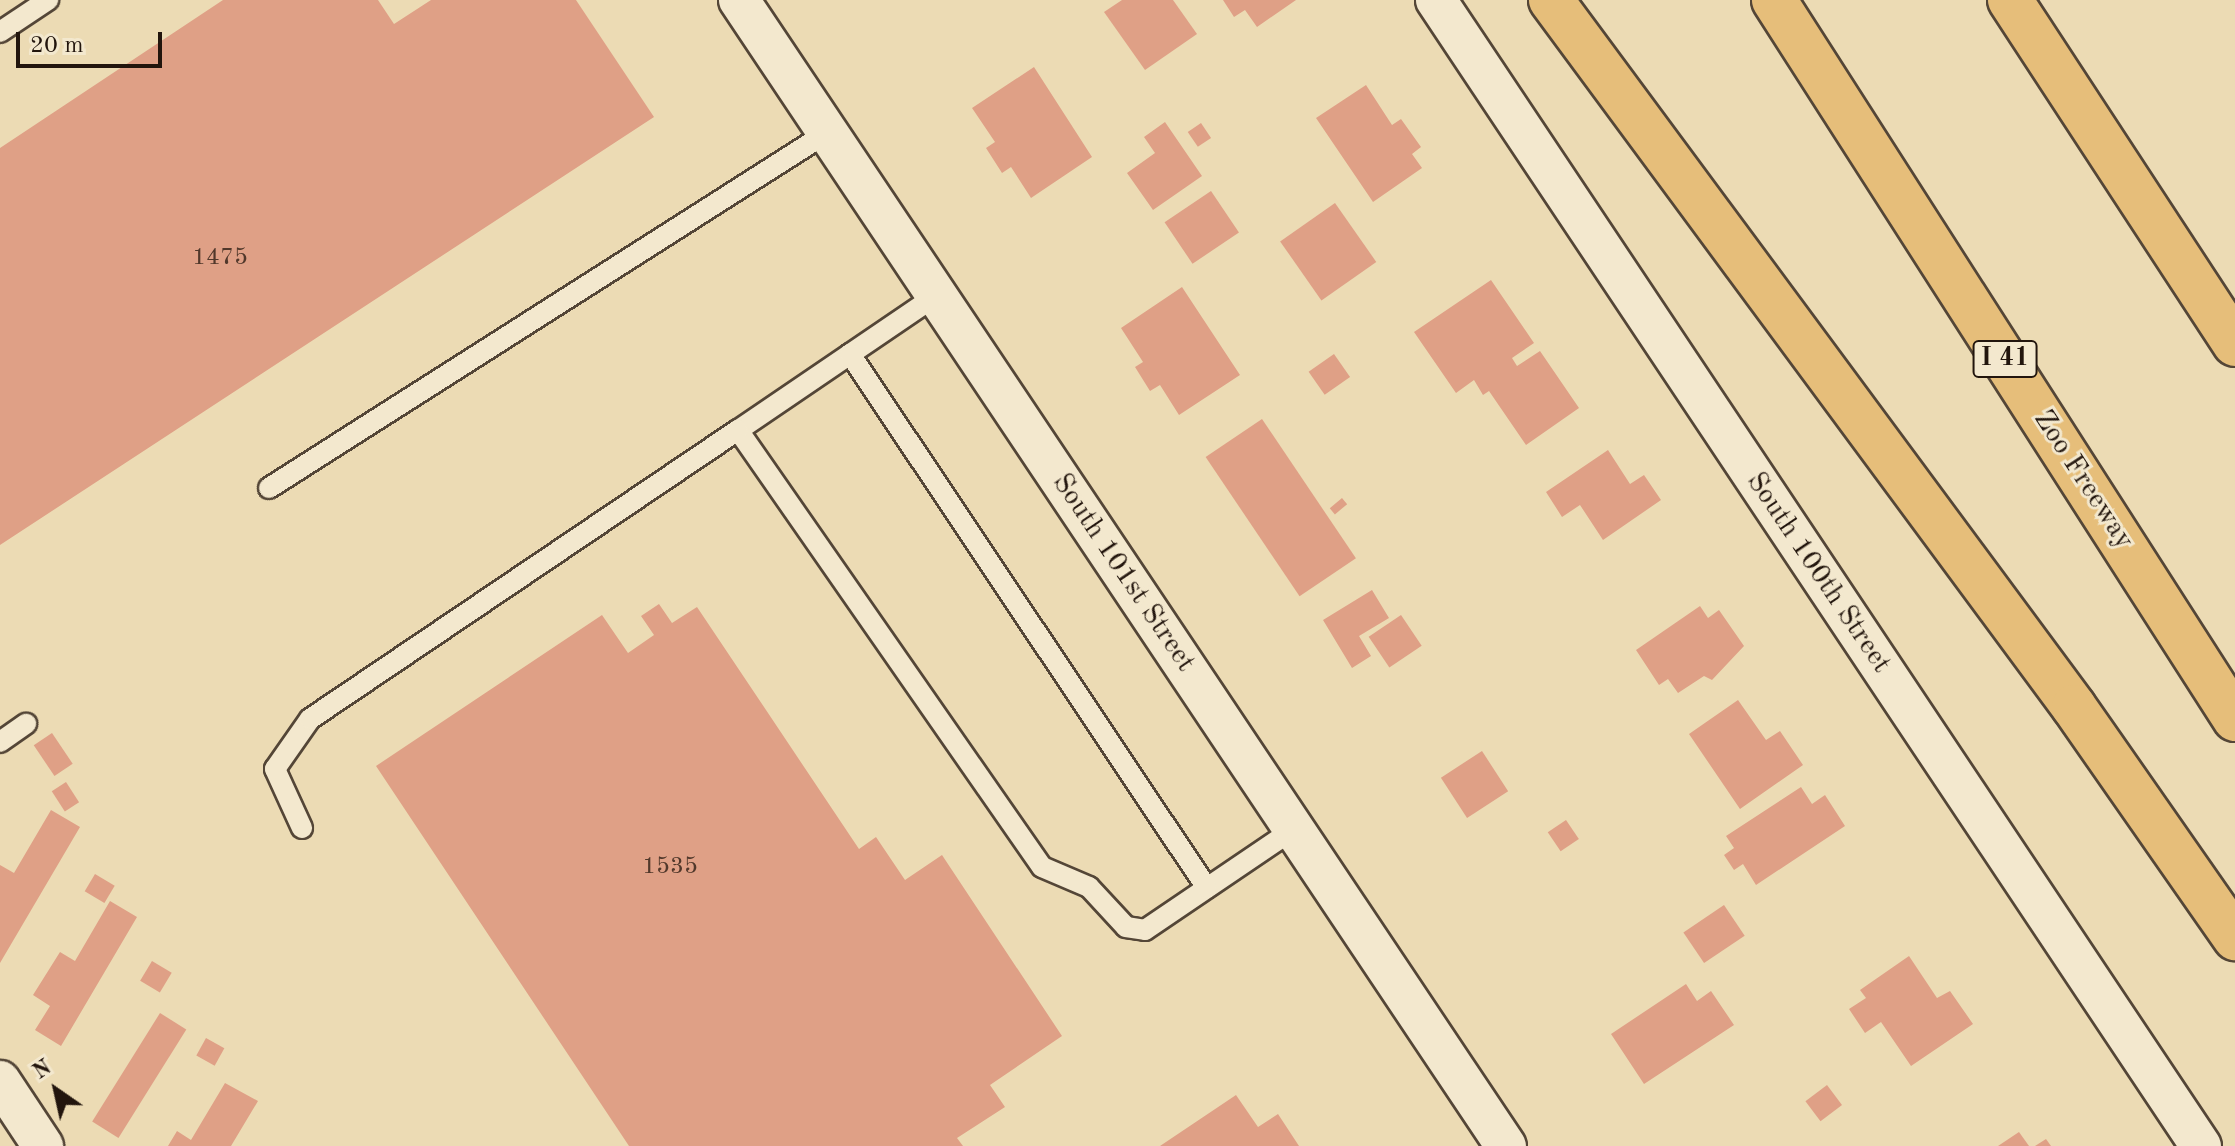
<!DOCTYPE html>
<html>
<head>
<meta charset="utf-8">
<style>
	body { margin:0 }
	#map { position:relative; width:2235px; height:1146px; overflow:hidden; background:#ecdbb4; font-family:"Old Standard TT",serif }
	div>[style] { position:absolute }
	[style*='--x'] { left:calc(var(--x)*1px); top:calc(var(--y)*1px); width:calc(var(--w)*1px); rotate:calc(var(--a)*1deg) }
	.building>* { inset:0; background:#dfa086; transform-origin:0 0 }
	.roads { filter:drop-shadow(2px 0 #544637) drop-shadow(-2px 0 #544637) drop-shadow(0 2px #544637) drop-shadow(0 -2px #544637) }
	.service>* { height:20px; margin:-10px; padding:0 10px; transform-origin:10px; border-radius:10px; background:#f3e8ce }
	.minor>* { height:40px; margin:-20px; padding:0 20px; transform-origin:20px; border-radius:20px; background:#f3e8ce }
	.motorway>* { height:44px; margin:-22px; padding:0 22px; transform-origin:22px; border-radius:22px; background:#e6be7a }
	span { translate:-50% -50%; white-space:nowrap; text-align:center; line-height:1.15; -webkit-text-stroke:6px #f3e8ce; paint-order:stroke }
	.number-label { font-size:24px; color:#51382b }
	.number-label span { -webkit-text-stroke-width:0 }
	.shield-label span { padding:2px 6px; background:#f3e8ce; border:2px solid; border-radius:6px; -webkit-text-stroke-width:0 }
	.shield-label { font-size:26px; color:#22150d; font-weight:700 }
	.street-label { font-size:28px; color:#22150d }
	.north { position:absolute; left:16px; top:1050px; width:80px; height:80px; -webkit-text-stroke:6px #f3e8ce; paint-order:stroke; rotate:326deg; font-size:22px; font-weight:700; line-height:32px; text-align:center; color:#22150d }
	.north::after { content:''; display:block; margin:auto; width:28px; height:36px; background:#22150d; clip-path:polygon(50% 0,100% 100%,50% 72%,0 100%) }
	.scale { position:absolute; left:16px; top:32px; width:146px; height:36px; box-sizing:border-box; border:4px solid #22150d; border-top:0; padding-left:10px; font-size:24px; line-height:28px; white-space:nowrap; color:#22150d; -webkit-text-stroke:6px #f3e8ce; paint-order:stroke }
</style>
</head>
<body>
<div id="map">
	<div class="building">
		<div style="clip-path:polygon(223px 0,378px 0,394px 24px,431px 0,576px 0,654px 117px,0 545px,0 148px)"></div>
		<div style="clip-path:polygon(1122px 0,1173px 0,1197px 34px,1145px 70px,1104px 12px)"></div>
		<div style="clip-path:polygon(1223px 0,1296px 0,1257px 27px,1245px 10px,1234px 17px)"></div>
		<div style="clip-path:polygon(1034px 67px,1092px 157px,1031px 198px,1011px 167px,1002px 173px,986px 148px,995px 142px,972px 108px)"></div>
		<div style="clip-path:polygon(1366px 85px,1392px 125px,1401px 119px,1421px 147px,1412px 154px,1422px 168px,1373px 202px,1316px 118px)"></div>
		<div style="clip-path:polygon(1165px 122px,1202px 176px,1153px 210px,1127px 173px,1155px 153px,1144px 137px)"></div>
		<div style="left:1201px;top:123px;width:18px;height:16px;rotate:56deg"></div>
		<div style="left:1211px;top:191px;width:50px;height:56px;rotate:56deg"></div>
		<div style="left:1335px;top:203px;width:72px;height:67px;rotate:55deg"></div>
		<div style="clip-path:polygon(1491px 280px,1534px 343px,1512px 358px,1517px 366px,1540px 351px,1579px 408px,1526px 445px,1489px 391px,1483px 395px,1474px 380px,1456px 393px,1414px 332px)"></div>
		<div style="clip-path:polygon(1182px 287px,1240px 375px,1179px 415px,1160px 385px,1150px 391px,1135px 367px,1143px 362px,1121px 328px)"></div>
		<div style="left:1334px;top:354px;width:28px;height:31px;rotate:55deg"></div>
		<div style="left:1262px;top:419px;width:168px;height:68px;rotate:56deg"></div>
		<div style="clip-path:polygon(1608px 450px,1630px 484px,1644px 475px,1661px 500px,1603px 540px,1580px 505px,1562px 517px,1546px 492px)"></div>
		<div style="left:1342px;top:498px;width:8px;height:16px;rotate:50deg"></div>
		<div style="clip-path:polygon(1372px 590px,1389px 618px,1359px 636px,1371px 656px,1352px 668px,1323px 620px)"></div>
		<div style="clip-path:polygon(659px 604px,672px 623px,697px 607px,859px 849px,876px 837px,905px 880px,942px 855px,1062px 1036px,990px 1085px,1005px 1107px,957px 1138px,963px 1146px,629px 1146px,376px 766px,602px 615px,628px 653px,654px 635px,641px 616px)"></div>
		<div style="clip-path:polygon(1700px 606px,1708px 618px,1719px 610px,1744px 646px,1712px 680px,1704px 676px,1678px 693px,1668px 679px,1659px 685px,1636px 650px)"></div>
		<div style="left:1401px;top:615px;width:37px;height:39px;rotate:56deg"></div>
		<div style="clip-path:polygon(1738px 700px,1766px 740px,1780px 731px,1803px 765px,1740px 809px,1689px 734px)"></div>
		<div style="left:52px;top:733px;width:37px;height:22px;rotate:56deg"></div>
		<div style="left:1482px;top:751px;width:48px;height:49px;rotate:57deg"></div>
		<div style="left:66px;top:782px;width:24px;height:17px;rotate:57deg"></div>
		<div style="clip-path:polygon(1801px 787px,1812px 804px,1825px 795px,1845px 826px,1756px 885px,1743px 864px,1734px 870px,1724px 855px,1734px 848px,1726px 836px)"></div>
		<div style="clip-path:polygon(51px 810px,80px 827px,0 963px,0 865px,14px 873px)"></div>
		<div style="left:1566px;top:820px;width:23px;height:22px;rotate:56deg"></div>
		<div style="left:95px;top:874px;width:23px;height:20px;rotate:31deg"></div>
		<div style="clip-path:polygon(110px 901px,137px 917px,61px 1046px,35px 1030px,50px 1006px,33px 995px,60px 952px,75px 961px)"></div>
		<div style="left:1724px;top:905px;width:37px;height:49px;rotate:56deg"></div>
		<div style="clip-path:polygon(1909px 956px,1937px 998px,1950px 991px,1973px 1024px,1911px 1066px,1881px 1022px,1865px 1033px,1849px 1009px,1866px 998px,1860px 990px)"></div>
		<div style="left:152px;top:961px;width:23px;height:23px;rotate:31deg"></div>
		<div style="clip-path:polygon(1686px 984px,1697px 1001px,1711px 991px,1734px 1025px,1644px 1084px,1611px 1034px)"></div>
		<div style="left:160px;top:1013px;width:31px;height:128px;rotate:32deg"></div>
		<div style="left:206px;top:1038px;width:21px;height:20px;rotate:29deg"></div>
		<div style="clip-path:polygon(225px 1083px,258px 1101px,231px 1146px,168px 1146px,177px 1131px,191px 1140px)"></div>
		<div style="left:1827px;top:1085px;width:25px;height:27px;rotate:53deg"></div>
		<div style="clip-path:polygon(1236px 1095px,1258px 1127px,1278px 1114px,1299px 1146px,1160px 1146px)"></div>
		<div style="clip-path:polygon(2019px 1132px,2029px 1146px,1998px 1146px)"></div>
		<div style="clip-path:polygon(2046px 1139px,2051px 1146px,2035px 1146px)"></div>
	</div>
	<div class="roads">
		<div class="service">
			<div style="--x:0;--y:32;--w:58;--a:-33.7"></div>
			<div style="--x:937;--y:295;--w:240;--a:145.8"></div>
			<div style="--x:738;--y:430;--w:532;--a:55.18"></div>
			<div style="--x:1042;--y:867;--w:51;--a:23.1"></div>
			<div style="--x:1089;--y:887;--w:54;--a:47.2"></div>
			<div style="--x:1126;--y:927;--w:19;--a:9"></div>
			<div style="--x:1145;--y:930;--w:180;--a:-34.1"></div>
			<div style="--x:850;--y:354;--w:642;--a:56.24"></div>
			<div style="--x:269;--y:488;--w:663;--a:-32.49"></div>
			<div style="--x:0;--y:742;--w:32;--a:-35"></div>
			<div style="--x:302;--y:828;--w:65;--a:-114.6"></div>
			<div style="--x:275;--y:769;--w:61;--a:-55"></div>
			<div style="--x:310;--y:719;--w:516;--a:-34.03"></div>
		</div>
		<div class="minor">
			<div style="--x:739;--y:0;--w:1379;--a:56.21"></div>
			<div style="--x:1436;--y:0;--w:1378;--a:56.28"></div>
			<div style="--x:0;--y:1081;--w:78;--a:56.5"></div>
		</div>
		<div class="motorway">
			<div style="--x:1551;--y:0;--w:879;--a:53.51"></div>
			<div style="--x:2074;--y:707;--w:282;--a:55.1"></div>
			<div style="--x:1774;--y:0;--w:854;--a:57.33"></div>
			<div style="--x:2010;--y:0;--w:411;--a:56.8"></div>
		</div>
	</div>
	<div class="number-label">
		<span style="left:220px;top:259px">1475</span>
		<span style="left:670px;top:868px">1535</span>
	</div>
	<div class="shield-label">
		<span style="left:2005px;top:359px">I 41</span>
	</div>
	<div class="street-label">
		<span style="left:2083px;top:480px;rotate:57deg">Zoo Freeway</span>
		<span style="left:1123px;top:573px;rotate:56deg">South 101st Street</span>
		<span style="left:1818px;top:573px;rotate:56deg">South 100th Street</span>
	</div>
	<div class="north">N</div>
	<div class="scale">20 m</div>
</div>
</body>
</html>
